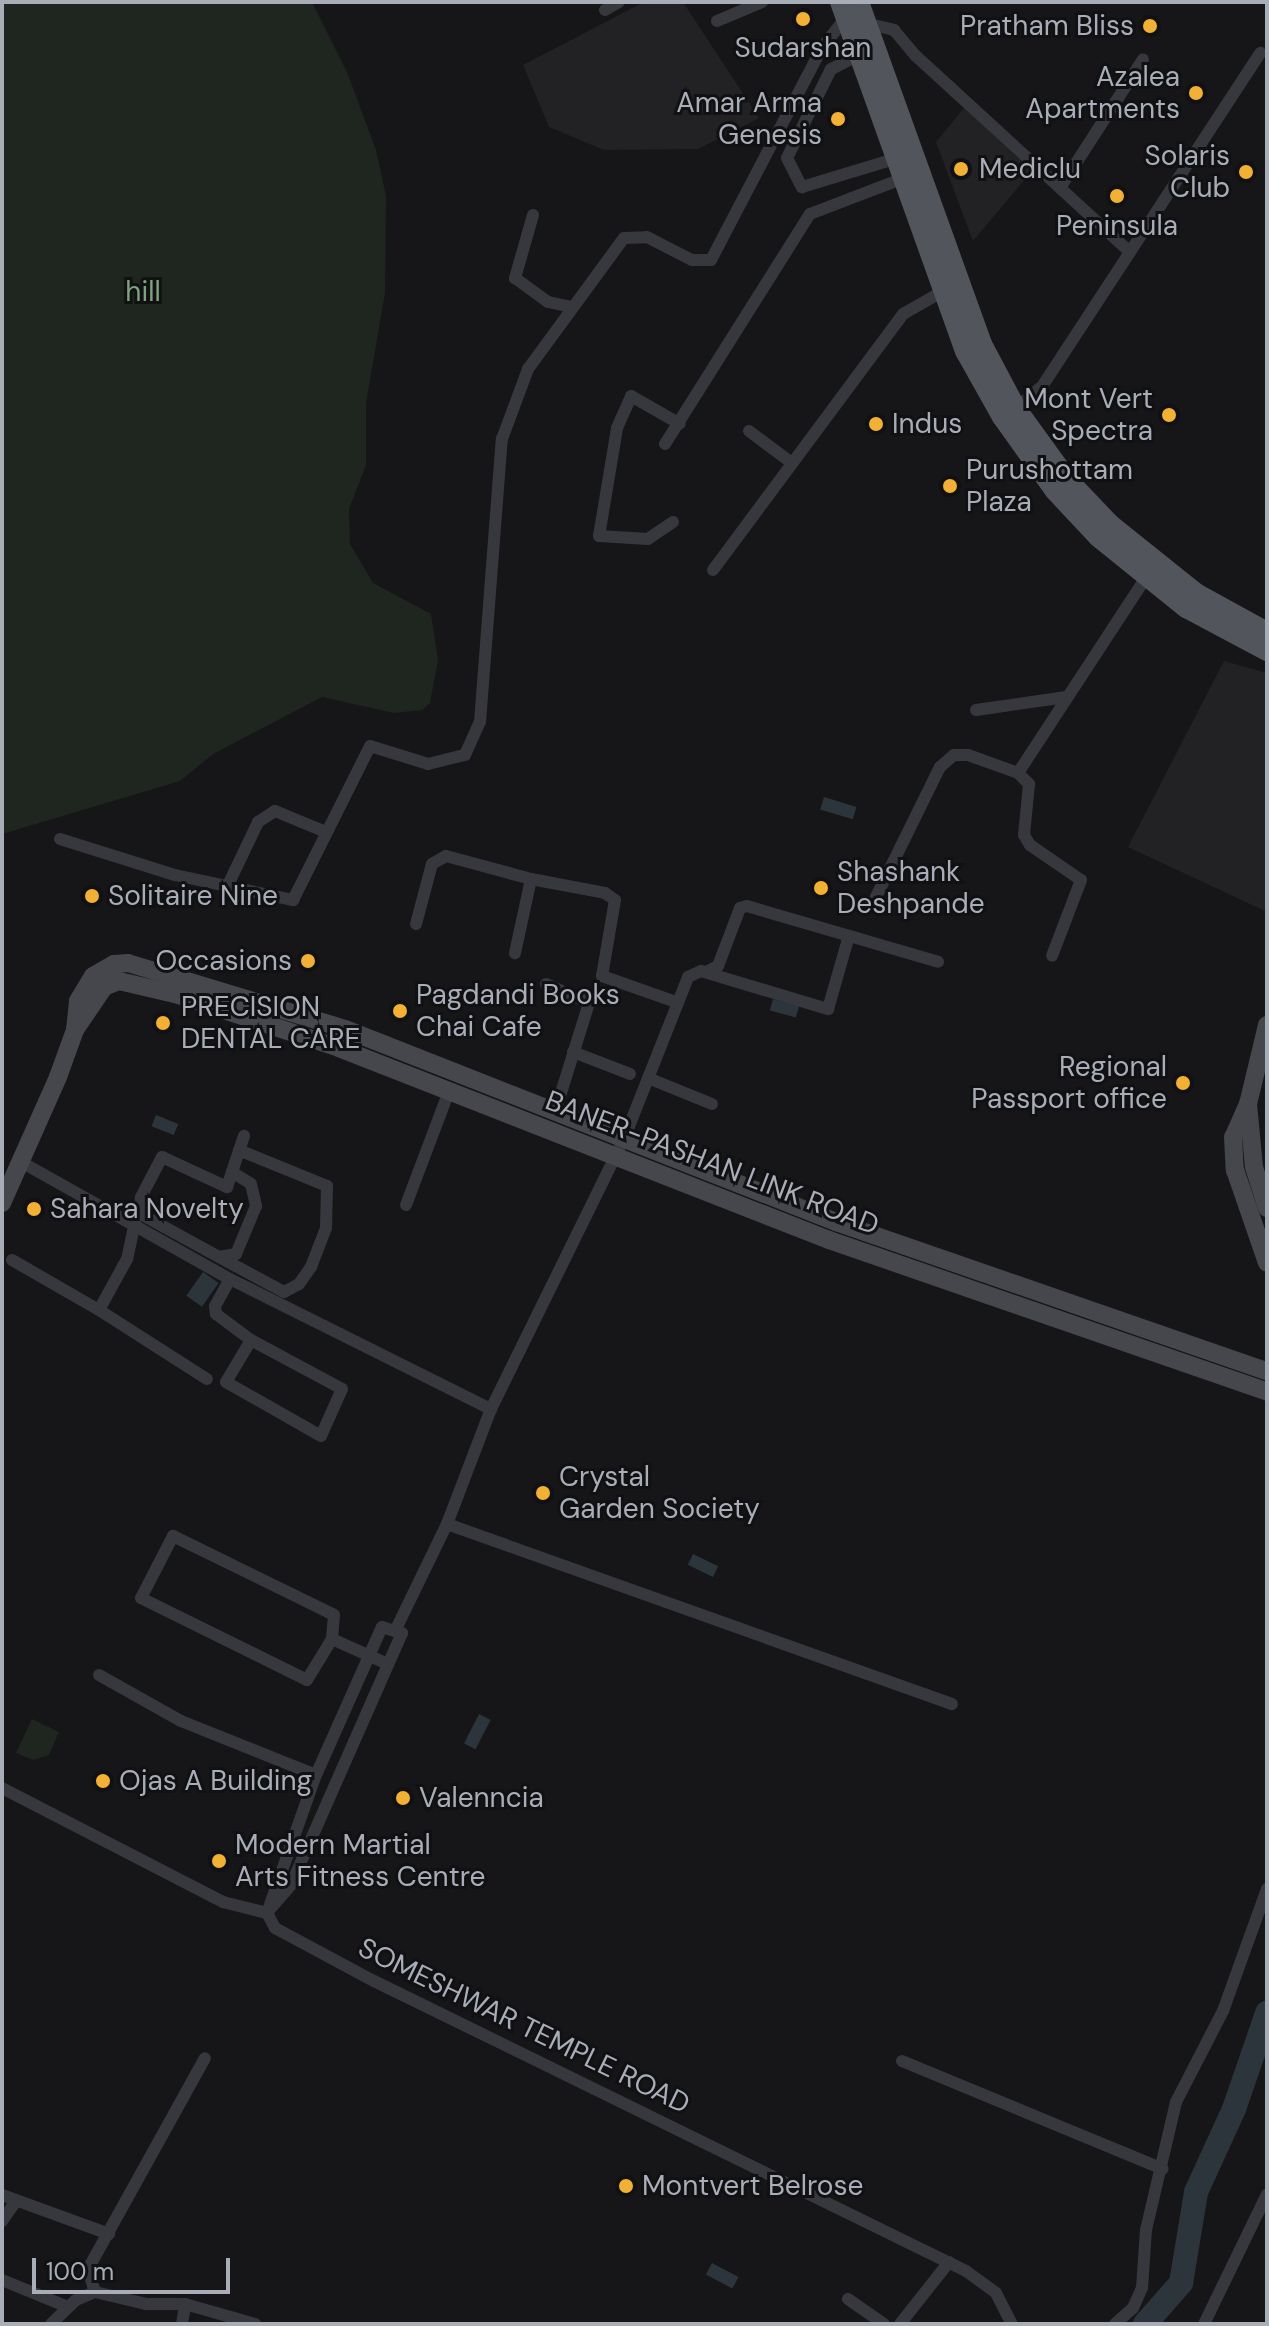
<!DOCTYPE html>
<html>
<head>
<meta charset="utf-8">
<style>
	body { margin:0 }
	#map { position:relative; width:1269px; height:2326px; overflow:hidden; background:#161618; font-family:"DM Sans",sans-serif }
	div>[style] { position:absolute }
	[style*='--x'] { left:calc(var(--x)*1px); top:calc(var(--y)*1px); width:calc(var(--w)*1px); rotate:calc(var(--a)*1deg) }
	.built>* { inset:0; background:#222225 }
	.green>* { inset:0; background:#1e261f }
	.water>* { inset:0; background:#2c353c; transform-origin:0 0 }
	.river>* { height:24px; margin:-12px; padding:0 12px; transform-origin:12px; border-radius:12px; background:#2c353c }
	.street>* { height:12px; margin:-6px; padding:0 6px; transform-origin:6px; border-radius:6px; background:#37383d }
	.secondary>* { height:18px; margin:-9px; padding:0 9px; transform-origin:9px; border-radius:9px; background:#45474d }
	.primary>* { height:20px; margin:-10px; padding:0 10px; transform-origin:10px; border-radius:10px; background:#53555c }
	.dots>* { width:22px; height:22px; translate:-50% -50%; box-sizing:border-box; border:4px solid #111113; border-radius:50% }
	span { translate:-50% -50%; white-space:nowrap; text-align:center; line-height:1.15; -webkit-text-stroke:6px #111113; paint-order:stroke }
	.poi-label { font-size:28px; color:#a8adb8 }
	.right { translate:-100% -50%; text-align:right }
	.left { translate:0 -50%; text-align:left }
	.park-label { font-size:28px; color:#7fa381 }
	.street-label { font-size:28px; color:#a8adb8 }
	.frame { position:absolute; inset:0; border:4px solid #a8adb8; pointer-events:none }
	.scale { position:absolute; left:32px; top:2258px; width:198px; height:36px; box-sizing:border-box; border:4px solid #a8adb8; border-top:0; padding-left:10px; font-size:24px; line-height:28px; white-space:nowrap; color:#a8adb8; -webkit-text-stroke:6px #111113; paint-order:stroke }
</style>
</head>
<body>
<div id="map">
	<div class="built">
		<div style="clip-path:polygon(644px 2px,683px 2px,759px 118px,698px 149px,604px 150px,549px 127px,523px 65px)"></div>
		<div style="clip-path:polygon(964px 108px,1032px 171px,973px 241px,936px 142px)"></div>
		<div style="clip-path:polygon(1224px 661px,1267px 673px,1267px 912px,1128px 847px)"></div>
	</div>
	<div class="green">
		<div style="clip-path:polygon(2px 2px,312px 2px,347px 72px,376px 150px,386px 196px,385px 293px,366px 403px,366px 465px,349px 509px,350px 544px,373px 583px,431px 614px,438px 660px,430px 703px,422px 710px,394px 713px,322px 697px,213px 754px,180px 781px,2px 834px)"></div>
		<div style="clip-path:polygon(32px 1719px,59px 1732px,49px 1755px,33px 1760px,16px 1753px)"></div>
	</div>
	<div class="water">
		<div style="left:824px;top:797px;width:34px;height:13px;rotate:17deg"></div>
		<div style="left:773px;top:999px;width:27px;height:12px;rotate:15deg"></div>
		<div style="left:156px;top:1115px;width:24px;height:12px;rotate:22deg"></div>
		<div style="left:203px;top:1272px;width:19px;height:29px;rotate:35deg"></div>
		<div style="left:693px;top:1554px;width:28px;height:12px;rotate:26deg"></div>
		<div style="left:479px;top:1714px;width:13px;height:33px;rotate:27deg"></div>
		<div style="left:712px;top:2263px;width:30px;height:13px;rotate:28deg"></div>
	</div>
	<div class="river">
		<div style="--x:1145;--y:2324;--w:55;--a:-48.7"></div>
		<div style="--x:1181;--y:2283;--w:92;--a:-80.6"></div>
		<div style="--x:1196;--y:2192;--w:91;--a:-65.4"></div>
		<div style="--x:1234;--y:2109;--w:102;--a:-71"></div>
	</div>
	<div class="street">
		<div style="--x:605;--y:10;--w:16;--a:-30"></div>
		<div style="--x:717;--y:21;--w:49;--a:-22.9"></div>
		<div style="--x:869;--y:24;--w:26;--a:13"></div>
		<div style="--x:894;--y:30;--w:34;--a:50"></div>
		<div style="--x:916;--y:56;--w:290;--a:42.5"></div>
		<div style="--x:861;--y:54;--w:34;--a:153"></div>
		<div style="--x:831;--y:69;--w:99;--a:116.3"></div>
		<div style="--x:787;--y:158;--w:33;--a:63"></div>
		<div style="--x:802;--y:187;--w:100;--a:-16.8"></div>
		<div style="--x:1060;--y:188;--w:153;--a:-57.2"></div>
		<div style="--x:533;--y:215;--w:66;--a:105.9"></div>
		<div style="--x:515;--y:278;--w:41;--a:36"></div>
		<div style="--x:548;--y:302;--w:24;--a:12"></div>
		<div style="--x:1016;--y:408;--w:35;--a:-40"></div>
		<div style="--x:1043;--y:385;--w:397;--a:-56.8"></div>
		<div style="--x:749;--y:431;--w:54;--a:36.7"></div>
		<div style="--x:665;--y:444;--w:272;--a:-57.8"></div>
		<div style="--x:810;--y:214;--w:101;--a:-21"></div>
		<div style="--x:673;--y:522;--w:30;--a:146"></div>
		<div style="--x:648;--y:539;--w:49;--a:-176.5"></div>
		<div style="--x:599;--y:536;--w:109;--a:-80.5"></div>
		<div style="--x:617;--y:428;--w:35;--a:-66"></div>
		<div style="--x:631;--y:396;--w:56;--a:29.7"></div>
		<div style="--x:713;--y:570;--w:319;--a:-53.4"></div>
		<div style="--x:903;--y:314;--w:51;--a:-29.6"></div>
		<div style="--x:976;--y:710;--w:91;--a:-8.2"></div>
		<div style="--x:1018;--y:773;--w:16;--a:45"></div>
		<div style="--x:1029;--y:784;--w:51;--a:95.6"></div>
		<div style="--x:1024;--y:835;--w:12;--a:59"></div>
		<div style="--x:1030;--y:845;--w:62;--a:34.5"></div>
		<div style="--x:1081;--y:880;--w:81;--a:110.9"></div>
		<div style="--x:60;--y:839;--w:121;--a:17.4"></div>
		<div style="--x:175;--y:875;--w:121;--a:12"></div>
		<div style="--x:293;--y:900;--w:172;--a:-63.4"></div>
		<div style="--x:370;--y:746;--w:61;--a:17.2"></div>
		<div style="--x:428;--y:764;--w:38;--a:-14"></div>
		<div style="--x:465;--y:755;--w:36;--a:-66"></div>
		<div style="--x:480;--y:722;--w:284;--a:-85.6"></div>
		<div style="--x:502;--y:439;--w:75;--a:-69.6"></div>
		<div style="--x:528;--y:369;--w:162;--a:-53.8"></div>
		<div style="--x:624;--y:238;--w:23;--a:-2"></div>
		<div style="--x:647;--y:237;--w:51;--a:27.1"></div>
		<div style="--x:692;--y:260;--w:19;--a:0"></div>
		<div style="--x:711;--y:260;--w:239;--a:-62.4"></div>
		<div style="--x:822;--y:48;--w:39;--a:-52"></div>
		<div style="--x:531;--y:879;--w:75;--a:10.7"></div>
		<div style="--x:605;--y:893;--w:12;--a:35"></div>
		<div style="--x:615;--y:900;--w:77;--a:99.7"></div>
		<div style="--x:602;--y:976;--w:78;--a:19.4"></div>
		<div style="--x:228;--y:885;--w:70;--a:-64.5"></div>
		<div style="--x:258;--y:822;--w:20;--a:-33"></div>
		<div style="--x:275;--y:811;--w:55;--a:22.4"></div>
		<div style="--x:873;--y:903;--w:152;--a:-63.8"></div>
		<div style="--x:940;--y:767;--w:18;--a:-41"></div>
		<div style="--x:954;--y:755;--w:14;--a:0"></div>
		<div style="--x:968;--y:755;--w:53;--a:19.8"></div>
		<div style="--x:1018;--y:773;--w:239;--a:-56.8"></div>
		<div style="--x:416;--y:924;--w:62;--a:-75.1"></div>
		<div style="--x:432;--y:864;--w:16;--a:-30"></div>
		<div style="--x:446;--y:856;--w:88;--a:15.1"></div>
		<div style="--x:531;--y:879;--w:76;--a:102.2"></div>
		<div style="--x:706;--y:972;--w:13;--a:-27"></div>
		<div style="--x:718;--y:966;--w:62;--a:-69.2"></div>
		<div style="--x:740;--y:908;--w:7;--a:-16"></div>
		<div style="--x:747;--y:906;--w:199;--a:16.3"></div>
		<div style="--x:546;--y:984;--w:47;--a:23.8"></div>
		<div style="--x:589;--y:1003;--w:114;--a:107.3"></div>
		<div style="--x:573;--y:1052;--w:61;--a:21.1"></div>
		<div style="--x:648;--y:1078;--w:69;--a:22.1"></div>
		<div style="--x:23;--y:1163;--w:237;--a:29.3"></div>
		<div style="--x:230;--y:1279;--w:292;--a:26.5"></div>
		<div style="--x:232;--y:1172;--w:22;--a:32"></div>
		<div style="--x:251;--y:1184;--w:23;--a:77"></div>
		<div style="--x:256;--y:1206;--w:52;--a:112.6"></div>
		<div style="--x:236;--y:1254;--w:17;--a:170"></div>
		<div style="--x:219;--y:1257;--w:91;--a:-151.2"></div>
		<div style="--x:139;--y:1213;--w:16;--a:-83"></div>
		<div style="--x:141;--y:1197;--w:45;--a:-62.3"></div>
		<div style="--x:162;--y:1157;--w:72;--a:24.8"></div>
		<div style="--x:227;--y:1187;--w:54;--a:-71.6"></div>
		<div style="--x:406;--y:1205;--w:122;--a:-69.3"></div>
		<div style="--x:135;--y:1222;--w:38;--a:102"></div>
		<div style="--x:127;--y:1259;--w:58;--a:118.8"></div>
		<div style="--x:99;--y:1310;--w:128;--a:32.6"></div>
		<div style="--x:219;--y:1257;--w:74;--a:28.3"></div>
		<div style="--x:284;--y:1292;--w:17;--a:-28"></div>
		<div style="--x:299;--y:1284;--w:21;--a:-55"></div>
		<div style="--x:311;--y:1267;--w:42;--a:-69"></div>
		<div style="--x:326;--y:1228;--w:42;--a:-88.6"></div>
		<div style="--x:327;--y:1186;--w:95;--a:-157.8"></div>
		<div style="--x:12;--y:1260;--w:100;--a:29.9"></div>
		<div style="--x:230;--y:1279;--w:31;--a:119"></div>
		<div style="--x:215;--y:1306;--w:8;--a:83"></div>
		<div style="--x:216;--y:1314;--w:44;--a:36.6"></div>
		<div style="--x:251;--y:1340;--w:103;--a:28.3"></div>
		<div style="--x:342;--y:1389;--w:51;--a:114.1"></div>
		<div style="--x:321;--y:1436;--w:109;--a:-150.4"></div>
		<div style="--x:226;--y:1382;--w:49;--a:-59.2"></div>
		<div style="--x:447;--y:1524;--w:536;--a:19.62"></div>
		<div style="--x:173;--y:1536;--w:179;--a:26.1"></div>
		<div style="--x:334;--y:1615;--w:24;--a:95"></div>
		<div style="--x:332;--y:1639;--w:48;--a:121.4"></div>
		<div style="--x:307;--y:1680;--w:185;--a:-153.7"></div>
		<div style="--x:141;--y:1598;--w:70;--a:-62.7"></div>
		<div style="--x:382;--y:1627;--w:21;--a:17"></div>
		<div style="--x:402;--y:1633;--w:275;--a:113.8"></div>
		<div style="--x:291;--y:1885;--w:37;--a:131"></div>
		<div style="--x:267;--y:1913;--w:146;--a:-70.5"></div>
		<div style="--x:316;--y:1775;--w:162;--a:-66"></div>
		<div style="--x:395;--y:1631;--w:119;--a:-64.1"></div>
		<div style="--x:447;--y:1524;--w:123;--a:-69.1"></div>
		<div style="--x:491;--y:1409;--w:301;--a:-63.8"></div>
		<div style="--x:624;--y:1139;--w:174;--a:-68.4"></div>
		<div style="--x:688;--y:977;--w:14;--a:-25"></div>
		<div style="--x:701;--y:971;--w:133;--a:16.7"></div>
		<div style="--x:828;--y:1009;--w:76;--a:-74"></div>
		<div style="--x:332;--y:1639;--w:61;--a:24.1"></div>
		<div style="--x:99;--y:1675;--w:94;--a:29.3"></div>
		<div style="--x:181;--y:1721;--w:145;--a:21.8"></div>
		<div style="--x:2;--y:1788;--w:249;--a:27.3"></div>
		<div style="--x:223;--y:1902;--w:45;--a:14"></div>
		<div style="--x:267;--y:1913;--w:17;--a:62"></div>
		<div style="--x:275;--y:1928;--w:112;--a:28.2"></div>
		<div style="--x:374;--y:1981;--w:659;--a:26.1"></div>
		<div style="--x:966;--y:2271;--w:37;--a:36"></div>
		<div style="--x:996;--y:2293;--w:35;--a:63"></div>
		<div style="--x:902;--y:2061;--w:282;--a:22.5"></div>
		<div style="--x:2;--y:2195;--w:114;--a:20"></div>
		<div style="--x:2;--y:2221;--w:24;--a:-55"></div>
		<div style="--x:2;--y:2280;--w:71;--a:22.2"></div>
		<div style="--x:95;--y:2292;--w:24;--a:-107"></div>
		<div style="--x:88;--y:2269;--w:241;--a:-61"></div>
		<div style="--x:95;--y:2292;--w:52;--a:13.2"></div>
		<div style="--x:146;--y:2304;--w:39;--a:0"></div>
		<div style="--x:185;--y:2304;--w:73;--a:15.9"></div>
		<div style="--x:848;--y:2299;--w:44;--a:34.8"></div>
		<div style="--x:51;--y:2324;--w:35;--a:-44"></div>
		<div style="--x:76;--y:2300;--w:21;--a:-23"></div>
		<div style="--x:182;--y:2324;--w:20;--a:-81"></div>
		<div style="--x:900;--y:2324;--w:79;--a:-51.7"></div>
		<div style="--x:1115;--y:2324;--w:24;--a:-42"></div>
		<div style="--x:1133;--y:2308;--w:22;--a:-66"></div>
		<div style="--x:1142;--y:2288;--w:58;--a:-86.1"></div>
		<div style="--x:1146;--y:2230;--w:131;--a:-76.8"></div>
		<div style="--x:1176;--y:2102;--w:102;--a:-62.7"></div>
		<div style="--x:1223;--y:2011;--w:130;--a:-70.2"></div>
		<div style="--x:1204;--y:2324;--w:144;--a:-64.1"></div>
	</div>
	<div class="secondary">
		<div style="--x:1267;--y:1025;--w:81;--a:103.5"></div>
		<div style="--x:1248;--y:1104;--w:36;--a:114"></div>
		<div style="--x:1233;--y:1137;--w:33;--a:87"></div>
		<div style="--x:1235;--y:1170;--w:98;--a:71"></div>
		<div style="--x:75;--y:1030;--w:52;--a:-56"></div>
		<div style="--x:104;--y:987;--w:16;--a:-22"></div>
		<div style="--x:119;--y:981;--w:57;--a:13.1"></div>
		<div style="--x:175;--y:994;--w:173;--a:18.2"></div>
		<div style="--x:339;--y:1048;--w:526;--a:21.4"></div>
		<div style="--x:829;--y:1240;--w:464;--a:19.1"></div>
		<div style="--x:1248;--y:1104;--w:63;--a:84.6"></div>
		<div style="--x:1254;--y:1167;--w:43;--a:72.4"></div>
		<div style="--x:2;--y:1203;--w:138;--a:-66"></div>
		<div style="--x:58;--y:1077;--w:50;--a:-70.1"></div>
		<div style="--x:75;--y:1030;--w:29;--a:-84"></div>
		<div style="--x:78;--y:1001;--w:29;--a:-59"></div>
		<div style="--x:93;--y:976;--w:24;--a:-30"></div>
		<div style="--x:114;--y:964;--w:14;--a:-4"></div>
		<div style="--x:128;--y:963;--w:227;--a:16.9"></div>
		<div style="--x:345;--y:1029;--w:528;--a:21.46"></div>
		<div style="--x:836;--y:1222;--w:456;--a:19.1"></div>
	</div>
	<div class="primary">
		<div style="--x:840;--y:2;--w:371;--a:70.3"></div>
		<div style="--x:965;--y:351;--w:76;--a:60.7"></div>
		<div style="--x:1002;--y:417;--w:91;--a:54.4"></div>
		<div style="--x:1055;--y:491;--w:63;--a:46.9"></div>
		<div style="--x:1098;--y:537;--w:113;--a:38.9"></div>
		<div style="--x:1186;--y:608;--w:92;--a:28"></div>
		<div style="--x:859;--y:2;--w:363;--a:70.2"></div>
		<div style="--x:982;--y:344;--w:72;--a:62"></div>
		<div style="--x:1016;--y:408;--w:89;--a:54.2"></div>
		<div style="--x:1068;--y:480;--w:61;--a:46.3"></div>
		<div style="--x:1110;--y:524;--w:110;--a:38.7"></div>
		<div style="--x:1196;--y:593;--w:81;--a:28.8"></div>
	</div>
	<div class="dots">
		<div style="left:803px;top:19px;background:#f2b134"></div>
		<div style="left:1150px;top:26px;background:#f2b134"></div>
		<div style="left:1196px;top:93px;background:#f2b134"></div>
		<div style="left:838px;top:119px;background:#f2b134"></div>
		<div style="left:961px;top:169px;background:#f2b134"></div>
		<div style="left:1246px;top:172px;background:#f2b134"></div>
		<div style="left:1117px;top:196px;background:#f2b134"></div>
		<div style="left:1169px;top:415px;background:#f2b134"></div>
		<div style="left:876px;top:424px;background:#f2b134"></div>
		<div style="left:950px;top:486px;background:#f2b134"></div>
		<div style="left:821px;top:888px;background:#f2b134"></div>
		<div style="left:92px;top:896px;background:#f2b134"></div>
		<div style="left:308px;top:961px;background:#f2b134"></div>
		<div style="left:400px;top:1011px;background:#f2b134"></div>
		<div style="left:163px;top:1023px;background:#f2b134"></div>
		<div style="left:1183px;top:1083px;background:#f2b134"></div>
		<div style="left:34px;top:1209px;background:#f2b134"></div>
		<div style="left:543px;top:1493px;background:#f2b134"></div>
		<div style="left:103px;top:1781px;background:#f2b134"></div>
		<div style="left:403px;top:1798px;background:#f2b134"></div>
		<div style="left:219px;top:1861px;background:#f2b134"></div>
		<div style="left:626px;top:2186px;background:#f2b134"></div>
	</div>
	<div class="poi-label">
		<span class="right" style="left:1134px;top:26px">Pratham Bliss</span>
		<span style="left:803px;top:48px">Sudarshan</span>
		<span class="right" style="left:1180px;top:93px">Azalea<br>Apartments</span>
		<span class="right" style="left:822px;top:119px">Amar Arma<br>Genesis</span>
		<span class="right" style="left:1230px;top:172px">Solaris<br>Club</span>
		<span class="left" style="left:979px;top:169px">Mediclu</span>
		<span style="left:1117px;top:226px">Peninsula</span>
		<span class="right" style="left:1153px;top:415px">Mont Vert<br>Spectra</span>
		<span class="left" style="left:892px;top:424px">Indus</span>
		<span class="left" style="left:966px;top:486px">Purushottam<br>Plaza</span>
		<span class="left" style="left:837px;top:888px">Shashank<br>Deshpande</span>
		<span class="left" style="left:108px;top:896px">Solitaire Nine</span>
		<span class="right" style="left:292px;top:961px">Occasions</span>
		<span class="left" style="left:416px;top:1011px">Pagdandi Books<br>Chai Cafe</span>
		<span class="left" style="left:181px;top:1023px">PRECISION<br>DENTAL CARE</span>
		<span class="right" style="left:1167px;top:1083px">Regional<br>Passport office</span>
		<span class="left" style="left:50px;top:1209px">Sahara Novelty</span>
		<span class="left" style="left:559px;top:1493px">Crystal<br>Garden Society</span>
		<span class="left" style="left:119px;top:1781px">Ojas A Building</span>
		<span class="left" style="left:419px;top:1798px">Valenncia</span>
		<span class="left" style="left:235px;top:1861px">Modern Martial<br>Arts Fitness Centre</span>
		<span class="left" style="left:642px;top:2186px">Montvert Belrose</span>
	</div>
	<div class="park-label">
		<span style="left:143px;top:292px">hill</span>
	</div>
	<div class="street-label">
		<span style="left:712px;top:1163px;rotate:21deg">BANER-PASHAN LINK ROAD</span>
		<span style="left:524px;top:2026px;rotate:26deg">SOMESHWAR TEMPLE ROAD</span>
	</div>
	<div class="frame"></div>
	<div class="scale">100 m</div>
</div>
</body>
</html>
